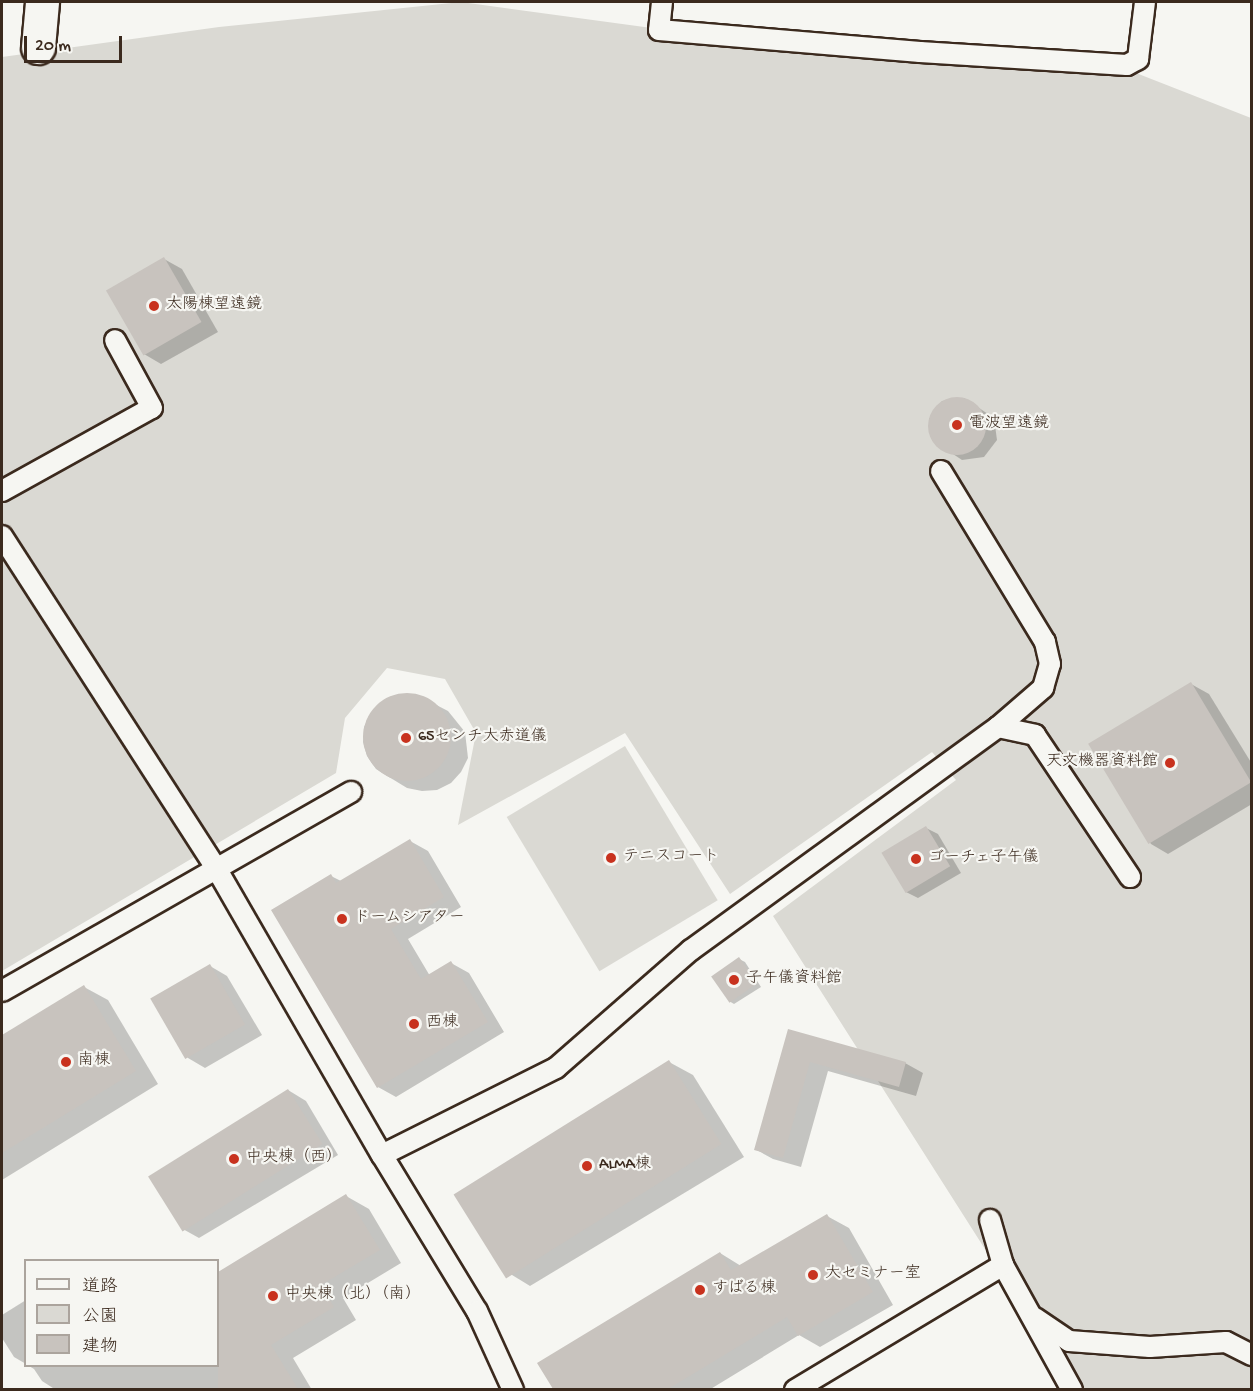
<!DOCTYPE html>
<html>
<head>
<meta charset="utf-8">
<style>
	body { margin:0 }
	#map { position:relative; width:1253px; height:1391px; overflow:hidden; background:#f6f6f2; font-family:"Gochi Hand","Klee One",sans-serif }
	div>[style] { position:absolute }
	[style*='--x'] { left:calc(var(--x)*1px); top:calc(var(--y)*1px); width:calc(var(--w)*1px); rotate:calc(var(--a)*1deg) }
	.green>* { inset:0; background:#dad9d3; transform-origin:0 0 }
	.shadow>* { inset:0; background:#0003 }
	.building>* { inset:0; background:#c8c3be; transform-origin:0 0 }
	.round { border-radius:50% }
	.roads { filter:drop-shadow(2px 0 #3b2a1e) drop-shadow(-2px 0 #3b2a1e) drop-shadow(0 2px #3b2a1e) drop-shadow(0 -2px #3b2a1e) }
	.service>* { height:20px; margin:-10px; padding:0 10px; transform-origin:10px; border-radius:10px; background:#f6f6f2 }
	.minor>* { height:33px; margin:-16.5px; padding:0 16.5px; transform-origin:16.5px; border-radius:16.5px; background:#f6f6f2 }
	.dots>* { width:16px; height:16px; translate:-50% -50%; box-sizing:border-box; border:3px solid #f6f6f2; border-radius:50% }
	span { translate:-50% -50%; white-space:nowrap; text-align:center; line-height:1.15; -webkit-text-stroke:4.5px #f6f6f2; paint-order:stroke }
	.poi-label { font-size:16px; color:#3b2a1e }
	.left { translate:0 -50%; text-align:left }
	.right { translate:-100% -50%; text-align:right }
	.frame { position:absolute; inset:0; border:3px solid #3b2a1e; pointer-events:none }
	.legend { position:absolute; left:24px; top:1259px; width:195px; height:108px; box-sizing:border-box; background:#f6f6f2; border:2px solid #aba49d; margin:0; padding:8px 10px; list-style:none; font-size:18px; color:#3b2a1e }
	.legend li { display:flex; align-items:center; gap:12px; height:30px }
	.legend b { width:30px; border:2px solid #aba49d }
	.scale { position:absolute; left:24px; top:36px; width:98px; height:27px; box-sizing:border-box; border:3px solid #3b2a1e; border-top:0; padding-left:8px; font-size:18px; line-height:21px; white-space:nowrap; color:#3b2a1e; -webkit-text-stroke:4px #f6f6f2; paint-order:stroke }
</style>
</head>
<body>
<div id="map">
	<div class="green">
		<div style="clip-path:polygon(461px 2px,857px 56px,1136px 73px,1251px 118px,1251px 1389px,1074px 1389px,773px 916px,956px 780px,932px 752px,730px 894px,625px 733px,458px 825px,476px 733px,445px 679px,387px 668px,345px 718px,336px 773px,2px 971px,2px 57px,219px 27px)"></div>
		<div style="left:625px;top:746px;width:180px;height:138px;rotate:59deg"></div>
	</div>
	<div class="shadow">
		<div style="clip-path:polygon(164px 259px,182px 269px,218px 332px,161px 364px,144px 354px)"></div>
		<div style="clip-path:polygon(964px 398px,994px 418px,997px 440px,984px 457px,962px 460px,932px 440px,929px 419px,942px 401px)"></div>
		<div style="clip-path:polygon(1191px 684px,1209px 694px,1252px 764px,1252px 804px,1168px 854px,1151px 844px,1090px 745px)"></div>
		<div style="clip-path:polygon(417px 695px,448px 711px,465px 732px,468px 758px,461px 772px,451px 783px,437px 790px,422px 791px,407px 788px,389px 777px,376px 769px,367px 756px,363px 742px,364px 727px,370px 715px,379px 704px,391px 697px)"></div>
		<div style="clip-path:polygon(926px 828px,938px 834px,961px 873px,918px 898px,906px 892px)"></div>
		<div style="clip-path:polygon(410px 841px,428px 851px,461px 907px,408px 939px,430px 976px,451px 963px,469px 973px,504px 1032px,396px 1097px,378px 1087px,331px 876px,341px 881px)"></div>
		<div style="clip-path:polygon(739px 959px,745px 962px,761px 987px,734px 1004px,729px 1001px)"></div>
		<div style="clip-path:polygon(210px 966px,227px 976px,262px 1035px,205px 1068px,188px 1058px,153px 1000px)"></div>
		<div style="clip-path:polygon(84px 987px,108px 1000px,158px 1084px,2px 1180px,2px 1036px)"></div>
		<div style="clip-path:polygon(789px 1031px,905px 1063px,923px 1073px,916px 1096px,828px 1071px,801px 1167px,773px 1159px,755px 1149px)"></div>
		<div style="clip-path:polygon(669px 1062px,693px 1075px,744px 1157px,530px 1286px,507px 1272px)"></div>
		<div style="clip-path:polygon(288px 1090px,306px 1101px,338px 1155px,199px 1238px,181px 1228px)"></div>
		<div style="clip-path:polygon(346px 1196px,369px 1209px,401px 1263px,343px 1298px,356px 1320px,293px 1358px,312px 1390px,56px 1390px,42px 1381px,34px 1369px,29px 1366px,218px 1366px,218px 1274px)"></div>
		<div style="clip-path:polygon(827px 1216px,849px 1228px,893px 1305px,820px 1347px,799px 1335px,709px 1390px,555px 1390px,539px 1364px,720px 1253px,741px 1266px)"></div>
		<div style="clip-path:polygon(26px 1300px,26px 1364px,14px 1357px,2px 1338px,2px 1315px)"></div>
	</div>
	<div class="building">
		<div style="left:164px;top:257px;width:75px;height:67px;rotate:60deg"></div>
		<div class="round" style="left:928px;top:397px;width:58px;height:58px"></div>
		<div style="left:1191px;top:682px;width:117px;height:120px;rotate:59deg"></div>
		<div class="round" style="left:363px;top:693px;width:88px;height:88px"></div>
		<div style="left:926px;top:826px;width:47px;height:52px;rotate:59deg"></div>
		<div style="clip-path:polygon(410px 839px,444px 897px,391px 929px,421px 979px,451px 961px,488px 1022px,377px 1088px,271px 910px,331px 874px,336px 883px)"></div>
		<div style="left:739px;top:957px;width:32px;height:34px;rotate:55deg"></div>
		<div style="left:210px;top:964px;width:70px;height:69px;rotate:60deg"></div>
		<div style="clip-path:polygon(84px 985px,136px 1071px,2px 1153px,2px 1035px)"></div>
		<div style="clip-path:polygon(788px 1029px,906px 1062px,899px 1087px,810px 1062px,783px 1158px,754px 1150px)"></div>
		<div style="left:669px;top:1060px;width:99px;height:254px;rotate:58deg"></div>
		<div style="left:288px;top:1089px;width:65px;height:165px;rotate:58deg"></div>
		<div style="clip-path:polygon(346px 1194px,380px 1250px,321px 1285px,334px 1307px,271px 1345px,298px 1389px,218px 1389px,218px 1272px)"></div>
		<div style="clip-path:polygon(827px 1214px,873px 1292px,798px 1336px,787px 1317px,668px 1389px,553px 1389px,537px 1363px,720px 1252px,731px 1270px)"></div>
	</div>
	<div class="roads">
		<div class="service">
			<div style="--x:662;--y:2;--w:28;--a:96"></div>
			<div style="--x:659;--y:30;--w:262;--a:4.8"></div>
			<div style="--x:920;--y:52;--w:207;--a:3.6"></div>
			<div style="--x:1127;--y:65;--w:13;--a:-29"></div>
			<div style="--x:1138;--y:59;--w:57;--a:-83"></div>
			<div style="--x:2;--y:491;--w:171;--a:-29"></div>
			<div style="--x:152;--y:408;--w:77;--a:-118.6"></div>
			<div style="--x:2;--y:536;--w:395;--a:57.2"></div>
			<div style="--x:216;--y:868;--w:332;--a:60"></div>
			<div style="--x:382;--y:1155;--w:183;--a:58.7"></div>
			<div style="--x:477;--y:1311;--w:87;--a:65.5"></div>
			<div style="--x:998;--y:727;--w:38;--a:12"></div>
			<div style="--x:1035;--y:735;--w:171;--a:56.2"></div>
			<div style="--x:2;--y:991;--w:402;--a:-29.7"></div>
			<div style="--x:382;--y:1155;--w:195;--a:-26.6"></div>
			<div style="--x:556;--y:1068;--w:179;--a:-41.2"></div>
			<div style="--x:691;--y:950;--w:379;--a:-36"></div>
			<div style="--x:998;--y:727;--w:60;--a:-40.9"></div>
			<div style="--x:1043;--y:688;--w:25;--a:-74"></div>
			<div style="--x:1050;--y:664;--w:23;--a:-103"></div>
			<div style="--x:1045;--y:642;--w:200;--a:-121.3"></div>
			<div style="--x:1003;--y:1265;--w:143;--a:61.1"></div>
			<div style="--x:1035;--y:1318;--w:41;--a:34.1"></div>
			<div style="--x:1069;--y:1341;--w:81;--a:4.2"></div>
			<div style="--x:1150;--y:1347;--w:76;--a:-3.8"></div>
			<div style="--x:1226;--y:1342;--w:29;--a:27"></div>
			<div style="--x:795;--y:1390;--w:243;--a:-31"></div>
			<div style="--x:1003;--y:1265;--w:47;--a:-106.1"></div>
		</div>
		<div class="minor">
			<div style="--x:38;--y:47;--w:45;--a:-84.9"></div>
		</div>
	</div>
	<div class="dots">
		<div style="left:154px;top:306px;background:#c8321e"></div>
		<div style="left:957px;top:425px;background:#c8321e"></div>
		<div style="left:406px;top:738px;background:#c8321e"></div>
		<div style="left:1170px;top:763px;background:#c8321e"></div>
		<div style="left:611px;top:858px;background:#c8321e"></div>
		<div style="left:916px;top:859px;background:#c8321e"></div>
		<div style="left:342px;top:919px;background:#c8321e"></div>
		<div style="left:734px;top:980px;background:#c8321e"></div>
		<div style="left:414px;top:1024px;background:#c8321e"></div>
		<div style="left:66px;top:1062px;background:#c8321e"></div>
		<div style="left:234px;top:1159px;background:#c8321e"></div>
		<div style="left:587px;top:1166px;background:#c8321e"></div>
		<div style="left:813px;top:1275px;background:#c8321e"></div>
		<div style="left:700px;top:1290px;background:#c8321e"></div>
		<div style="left:273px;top:1296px;background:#c8321e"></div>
	</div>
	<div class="poi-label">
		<span class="left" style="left:166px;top:306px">太陽棟望遠鏡</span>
		<span class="left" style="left:969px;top:425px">電波望遠鏡</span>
		<span class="left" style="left:418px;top:738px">65センチ大赤道儀</span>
		<span class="right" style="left:1158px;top:763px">天文機器資料館</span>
		<span class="left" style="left:623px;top:858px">テニスコート</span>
		<span class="left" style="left:928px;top:859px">ゴーチェ子午儀</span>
		<span class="left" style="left:354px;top:919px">ドームシアター</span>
		<span class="left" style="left:746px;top:980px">子午儀資料館</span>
		<span class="left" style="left:426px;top:1024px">西棟</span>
		<span class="left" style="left:78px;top:1062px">南棟</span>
		<span class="left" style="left:246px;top:1159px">中央棟（西）</span>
		<span class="left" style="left:599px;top:1166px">ALMA棟</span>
		<span class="left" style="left:825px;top:1275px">大セミナー室</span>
		<span class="left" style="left:712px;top:1290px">すばる棟</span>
		<span class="left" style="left:285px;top:1296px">中央棟（北）（南）</span>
	</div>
	<div class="frame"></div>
	<ul class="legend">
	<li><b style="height:8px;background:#f6f6f2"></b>道路</li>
	<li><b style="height:16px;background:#dad9d3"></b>公園</li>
	<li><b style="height:16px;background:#c8c3be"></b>建物</li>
	</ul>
	<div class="scale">20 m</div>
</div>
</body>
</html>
